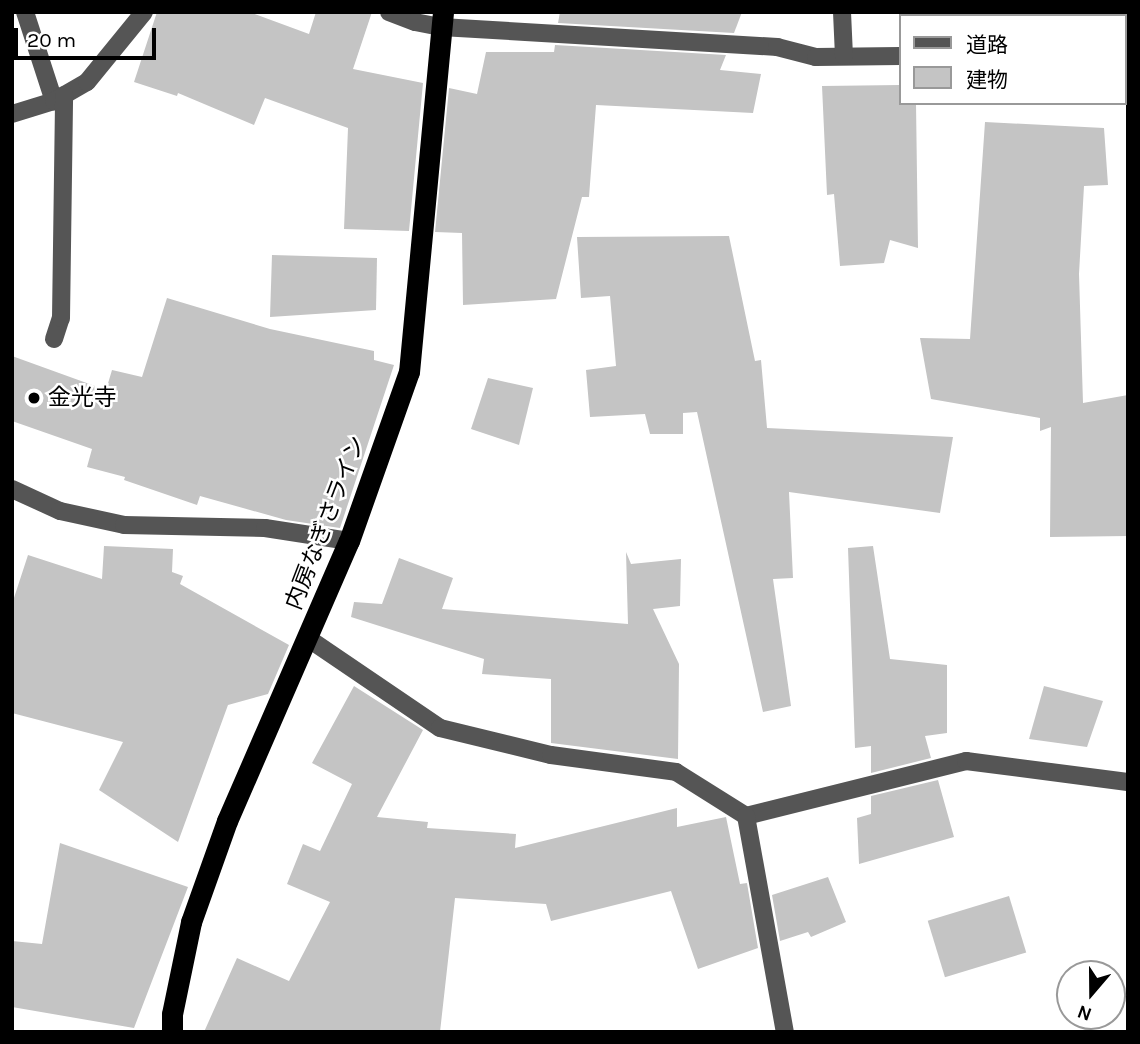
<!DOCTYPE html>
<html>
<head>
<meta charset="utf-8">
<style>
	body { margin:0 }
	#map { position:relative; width:1140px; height:1044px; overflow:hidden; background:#fff; font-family:Karla,"Noto Sans JP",sans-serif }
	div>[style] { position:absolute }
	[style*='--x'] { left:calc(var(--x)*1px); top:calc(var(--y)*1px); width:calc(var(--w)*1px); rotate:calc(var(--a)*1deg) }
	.building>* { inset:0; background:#c4c4c4; transform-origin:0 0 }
	.minor>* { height:18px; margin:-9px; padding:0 9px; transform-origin:9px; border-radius:9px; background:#555 }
	.highway>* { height:21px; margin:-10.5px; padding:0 10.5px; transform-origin:10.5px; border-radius:10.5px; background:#000 }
	.dots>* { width:19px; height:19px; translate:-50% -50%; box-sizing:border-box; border:4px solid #fff; border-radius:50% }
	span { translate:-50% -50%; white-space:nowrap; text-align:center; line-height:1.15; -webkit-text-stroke:5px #fff; paint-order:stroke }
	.poi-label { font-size:23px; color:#000 }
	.left { translate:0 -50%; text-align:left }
	.street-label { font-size:23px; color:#000 }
	.frame { position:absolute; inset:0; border:14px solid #000; pointer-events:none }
	.legend { position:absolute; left:899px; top:14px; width:228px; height:91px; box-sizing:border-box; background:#fff; border:2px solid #999; margin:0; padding:9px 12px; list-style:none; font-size:21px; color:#000 }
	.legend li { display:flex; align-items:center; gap:14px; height:35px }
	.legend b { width:35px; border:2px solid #999 }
	.north { position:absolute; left:1056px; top:960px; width:70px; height:70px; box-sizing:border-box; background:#fff; border:2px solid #999; border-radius:50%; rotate:200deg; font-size:19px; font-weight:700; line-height:28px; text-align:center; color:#000 }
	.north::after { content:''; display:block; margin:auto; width:24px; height:32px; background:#000; clip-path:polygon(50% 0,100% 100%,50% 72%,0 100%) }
	.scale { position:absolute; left:14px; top:28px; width:142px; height:32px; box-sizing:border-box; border:4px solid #000; border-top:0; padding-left:9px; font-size:21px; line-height:24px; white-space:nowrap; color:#000; -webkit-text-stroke:5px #fff; paint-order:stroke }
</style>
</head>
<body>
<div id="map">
	<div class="building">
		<div style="clip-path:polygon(157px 12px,249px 12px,309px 34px,316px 12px,372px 12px,353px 69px,423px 83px,409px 231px,344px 229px,348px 128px,265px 98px,254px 125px,178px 93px,177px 96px,134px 82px)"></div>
		<div style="clip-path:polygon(560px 12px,742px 12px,734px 33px,558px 23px)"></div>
		<div style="clip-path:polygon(555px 45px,726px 55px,720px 70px,761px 74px,753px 113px,596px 105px,589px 197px,582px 197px,556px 299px,463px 305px,462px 233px,435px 232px,449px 88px,477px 94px,486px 52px,554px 52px)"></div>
		<div style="clip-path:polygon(900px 85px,900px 103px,916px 103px,918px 248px,890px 240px,884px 263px,840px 266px,834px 194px,827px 195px,822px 86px)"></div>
		<div style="clip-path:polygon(985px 122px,1104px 128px,1108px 185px,1084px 186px,1079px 274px,1083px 403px,1128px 395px,1128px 536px,1050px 537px,1051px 427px,1040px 431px,1040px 418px,931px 399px,920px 338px,970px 339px)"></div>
		<div style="clip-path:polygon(729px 236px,755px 361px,761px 360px,767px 428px,953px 437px,940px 513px,789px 492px,793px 578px,773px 579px,791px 706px,763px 712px,697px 412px,683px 413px,683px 434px,650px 434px,645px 414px,590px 417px,586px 370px,616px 366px,610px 296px,581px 298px,577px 237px)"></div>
		<div style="clip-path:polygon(272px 255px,377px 258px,376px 310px,270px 317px)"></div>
		<div style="clip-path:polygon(167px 298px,270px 329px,374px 351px,374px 360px,394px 365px,340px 528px,286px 520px,200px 496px,197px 505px,124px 480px,125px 477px,87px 467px,92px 449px,12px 421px,12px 356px,106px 390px,112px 370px,142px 377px)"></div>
		<div style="clip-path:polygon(488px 378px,533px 388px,519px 445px,471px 429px)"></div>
		<div style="clip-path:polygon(104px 546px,173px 549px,172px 572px,183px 576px,180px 584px,289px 645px,268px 694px,228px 705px,178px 842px,99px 790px,123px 742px,12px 713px,12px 604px,28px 555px,102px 579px)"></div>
		<div style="clip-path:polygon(873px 546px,890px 659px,947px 665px,947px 733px,925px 736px,931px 758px,871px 773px,871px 746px,855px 748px,848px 548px)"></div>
		<div style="clip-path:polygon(626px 552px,631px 564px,681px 559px,680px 606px,653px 609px,679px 664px,678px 759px,551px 743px,551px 679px,482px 674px,484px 659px,351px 617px,354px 602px,382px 604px,399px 558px,453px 578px,442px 609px,628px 624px)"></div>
		<div style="clip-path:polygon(354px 686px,423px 730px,377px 817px,428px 822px,427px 828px,516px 834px,515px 848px,677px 808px,677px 827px,726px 817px,740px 884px,747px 883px,758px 948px,698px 969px,671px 891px,551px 921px,546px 904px,455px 898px,440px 1032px,204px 1032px,237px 958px,289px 981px,330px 902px,287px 884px,303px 844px,320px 851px,352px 784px,312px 763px)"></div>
		<div style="clip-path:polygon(1044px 686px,1103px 701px,1087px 747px,1029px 739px)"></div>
		<div style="clip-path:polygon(938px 780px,954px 837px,859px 864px,857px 818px,871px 814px,871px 796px)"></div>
		<div style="clip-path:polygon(60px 843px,188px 887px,134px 1028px,12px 1007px,12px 941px,42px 944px)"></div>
		<div style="clip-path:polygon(828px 877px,846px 922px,811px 937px,808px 932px,780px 941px,772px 895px)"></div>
		<div style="left:1009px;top:896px;width:59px;height:85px;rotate:73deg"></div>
	</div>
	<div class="minor">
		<div style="--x:25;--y:12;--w:94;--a:72"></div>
		<div style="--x:389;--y:12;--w:28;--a:21"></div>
		<div style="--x:415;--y:22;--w:26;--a:11"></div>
		<div style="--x:441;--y:27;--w:337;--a:3.4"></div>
		<div style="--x:777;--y:47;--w:40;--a:14.4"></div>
		<div style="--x:816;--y:57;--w:84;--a:-0.7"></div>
		<div style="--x:842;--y:12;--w:44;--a:87.4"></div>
		<div style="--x:1124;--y:52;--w:4;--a:0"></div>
		<div style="--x:12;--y:114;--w:44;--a:-17.2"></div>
		<div style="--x:54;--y:101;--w:38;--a:-30"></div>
		<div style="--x:87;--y:82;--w:90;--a:-50.8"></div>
		<div style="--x:54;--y:339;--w:22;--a:-72"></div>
		<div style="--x:61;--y:318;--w:223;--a:-89.2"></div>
		<div style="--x:12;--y:489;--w:53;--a:24.6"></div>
		<div style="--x:60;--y:511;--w:66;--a:12.3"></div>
		<div style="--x:124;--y:525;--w:141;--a:1.2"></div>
		<div style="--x:265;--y:528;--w:85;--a:8.8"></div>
		<div style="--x:309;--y:639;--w:158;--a:34.2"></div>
		<div style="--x:440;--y:728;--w:114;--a:13.7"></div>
		<div style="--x:551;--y:755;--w:126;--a:7.7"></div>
		<div style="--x:676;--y:772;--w:83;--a:32.2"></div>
		<div style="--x:746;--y:816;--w:227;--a:-14"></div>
		<div style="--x:966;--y:761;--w:163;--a:7.4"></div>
		<div style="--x:746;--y:816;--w:219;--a:79.8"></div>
	</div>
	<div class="highway">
		<div style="--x:172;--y:1032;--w:18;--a:-90"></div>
		<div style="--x:172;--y:1014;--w:94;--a:-78.3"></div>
		<div style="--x:191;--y:922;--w:107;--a:-70.4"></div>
		<div style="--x:227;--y:821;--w:305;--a:-66.5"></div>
		<div style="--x:349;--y:541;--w:179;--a:-70.5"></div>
		<div style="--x:409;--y:372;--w:362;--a:-84.6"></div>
	</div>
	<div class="dots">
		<div style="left:34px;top:398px;background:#000"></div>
	</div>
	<div class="poi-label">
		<span class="left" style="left:48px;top:398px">金光寺</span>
	</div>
	<div class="street-label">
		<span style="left:326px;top:523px;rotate:-69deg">内房なぎさライン</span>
	</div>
	<div class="frame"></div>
	<ul class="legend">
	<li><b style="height:9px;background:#555"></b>道路</li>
	<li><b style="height:19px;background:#c4c4c4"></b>建物</li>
	</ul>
	<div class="north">N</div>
	<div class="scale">20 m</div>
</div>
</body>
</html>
